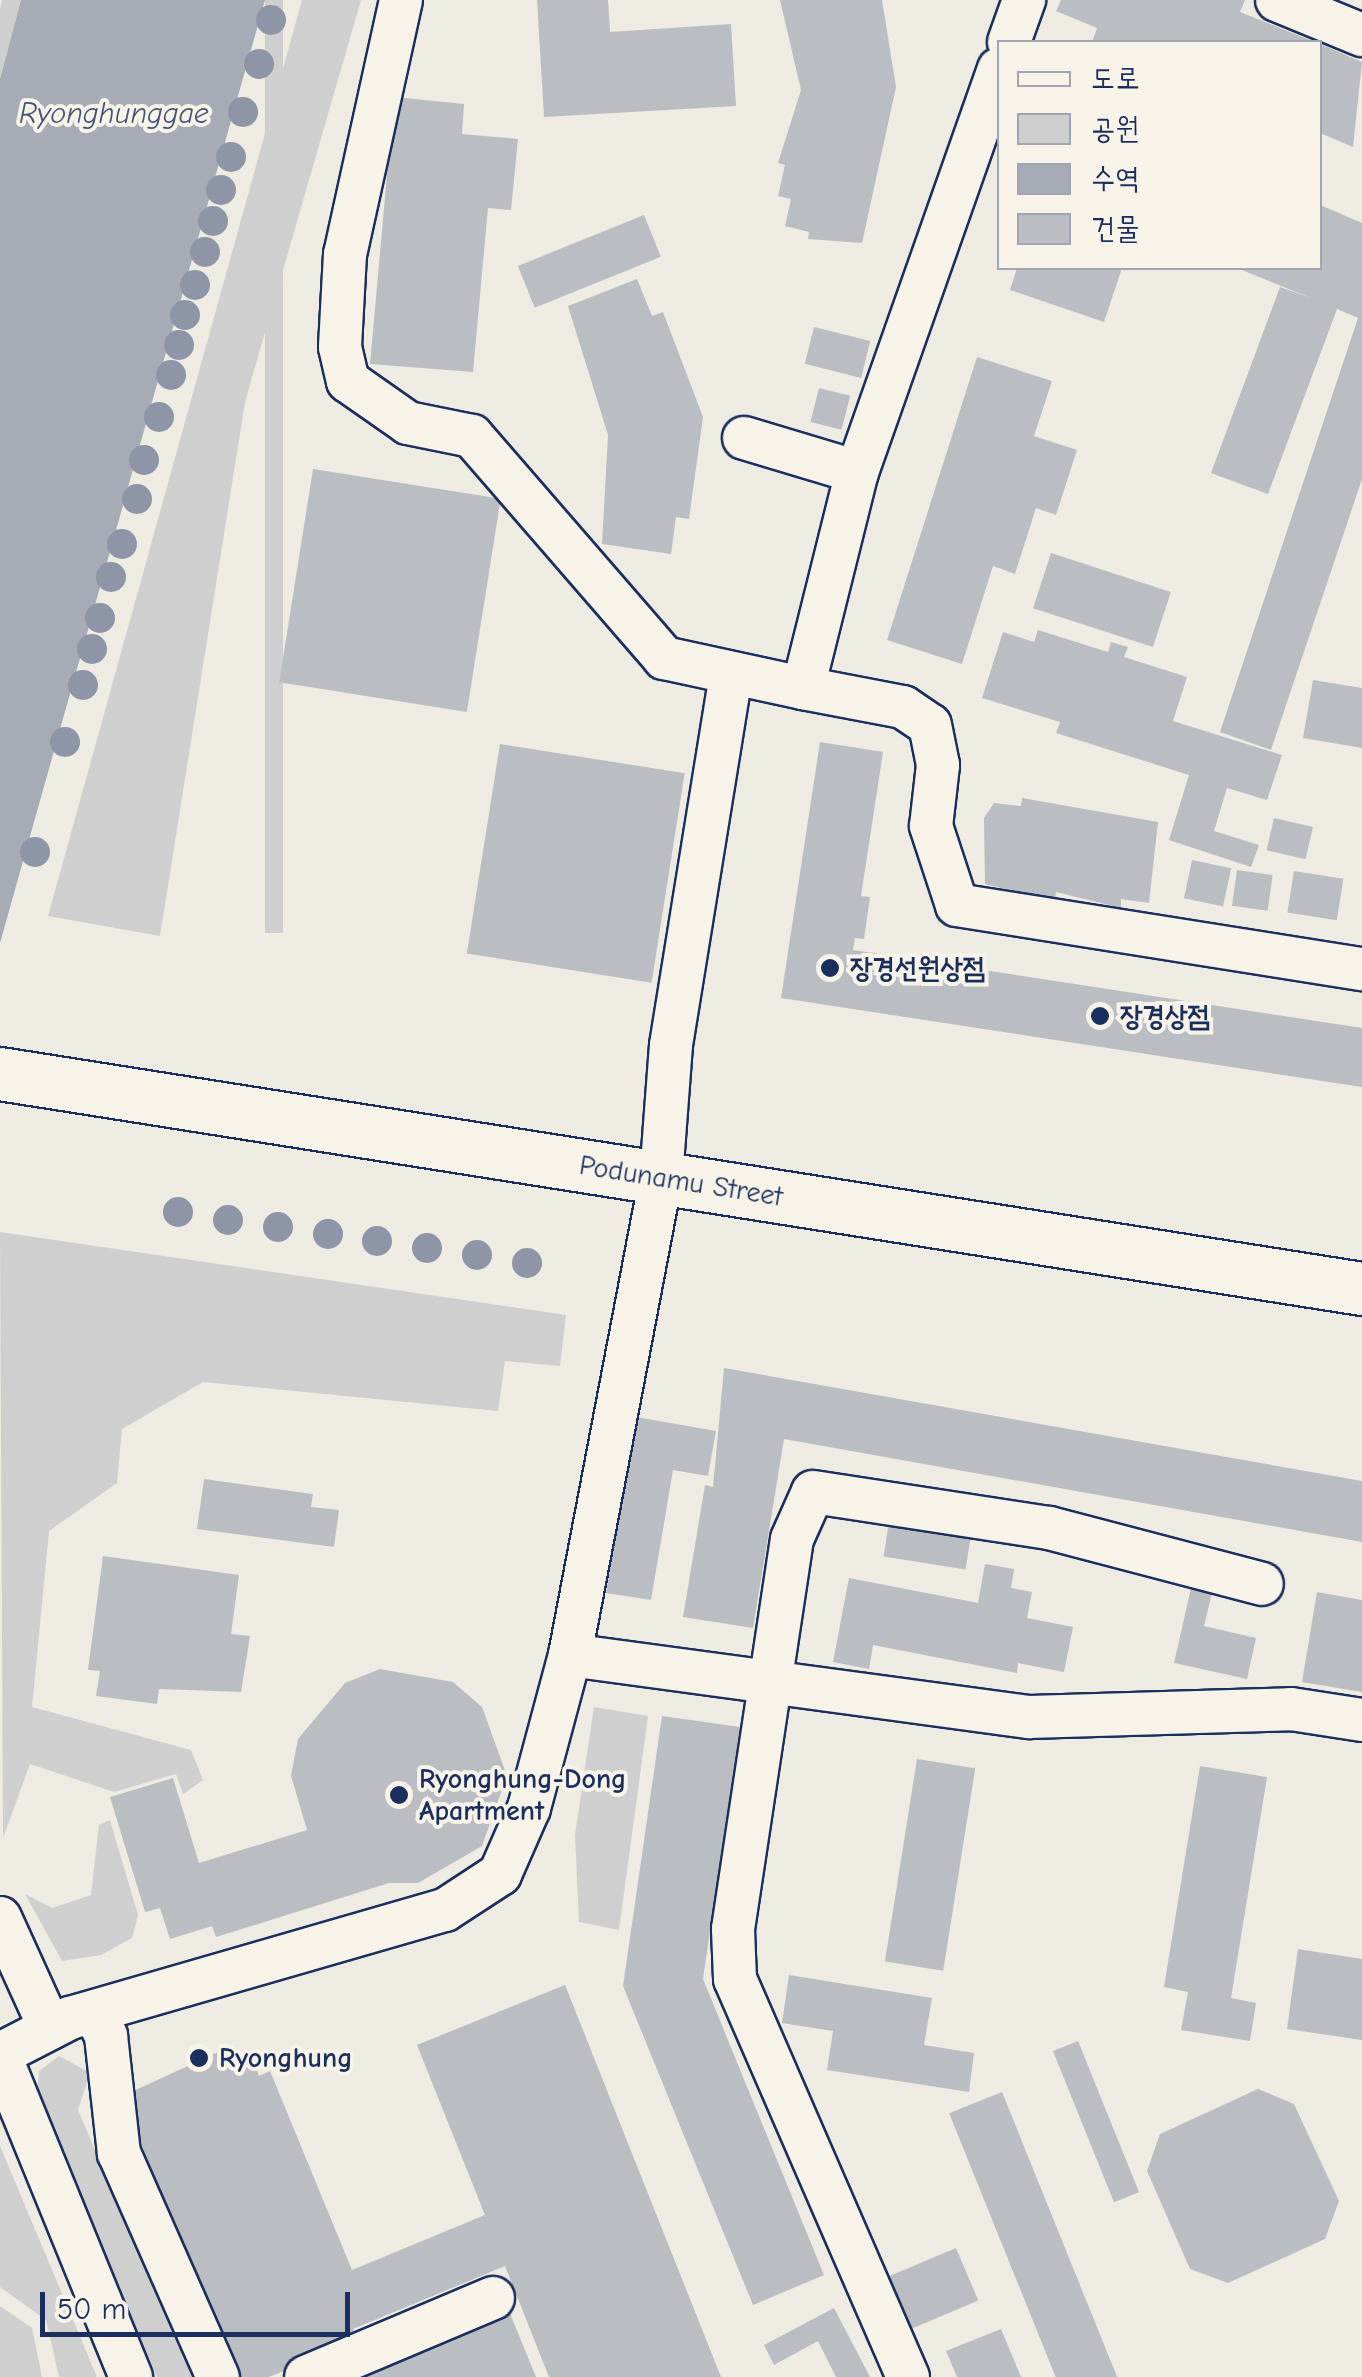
<!DOCTYPE html>
<html>
<head>
<meta charset="utf-8">
<style>
	body { margin:0 }
	#map { position:relative; width:1362px; height:2377px; overflow:hidden; background:#eeebe2; font-family:"Comic Neue","Poor Story",sans-serif }
	div>[style] { position:absolute }
	[style*='--x'] { left:calc(var(--x)*1px); top:calc(var(--y)*1px); width:calc(var(--w)*1px); rotate:calc(var(--a)*1deg) }
	.green>* { inset:0; background:#cfcfcf; transform-origin:0 0 }
	.water>* { inset:0; background:#a6abb5 }
	.building>* { inset:0; background:#babdc2; transform-origin:0 0 }
	.roads { filter:drop-shadow(2px 0 #1b2f5e) drop-shadow(-2px 0 #1b2f5e) drop-shadow(0 2px #1b2f5e) drop-shadow(0 -2px #1b2f5e) }
	.minor>* { height:42px; margin:-21px; padding:0 21px; transform-origin:21px; border-radius:21px; background:#f7f3e8 }
	.major>* { height:52px; margin:-26px; padding:0 26px; transform-origin:26px; border-radius:26px; background:#f7f3e8 }
	.trees>* { width:30px; height:30px; margin:-15px; border-radius:50%; background:#8e95a6 }
	.dots>* { width:28px; height:28px; translate:-50% -50%; box-sizing:border-box; border:5px solid #f7f3e8; border-radius:50% }
	span { translate:-50% -50%; white-space:nowrap; text-align:center; line-height:1.15; -webkit-text-stroke:8px #f7f3e8; paint-order:stroke }
	.poi-label { font-size:28px; color:#1b2f5e; font-weight:700 }
	.left { translate:0 -50%; text-align:left }
	.street-label { font-size:28px; color:#1b2f5e }
	.water-label { font-size:30px; color:#455478; font-style:italic }
	.legend { position:absolute; left:997px; top:40px; width:325px; height:230px; box-sizing:border-box; background:#f7f3e8; border:2px solid #9fa5b1; margin:0; padding:12px 18px; list-style:none; font-size:30px; color:#1b2f5e }
	.legend li { display:flex; align-items:center; gap:20px; height:50px }
	.legend b { width:50px; border:2px solid #9fa5b1 }
	.scale { position:absolute; left:40px; top:2292px; width:310px; height:45px; box-sizing:border-box; border:5px solid #1b2f5e; border-top:0; padding-left:12px; font-size:30px; line-height:35px; white-space:nowrap; color:#1b2f5e; -webkit-text-stroke:8px #f7f3e8; paint-order:stroke }
</style>
</head>
<body>
<div id="map">
	<div class="green">
		<div style="clip-path:polygon(2px 0,21px 0,0 79px,0 10px)"></div>
		<div style="left:265px;top:0;width:18px;height:933px"></div>
		<div style="clip-path:polygon(302px 0,361px 0,245px 402px,160px 936px,48px 916px)"></div>
		<div style="clip-path:polygon(0 1232px,566px 1315px,560px 1366px,505px 1361px,498px 1411px,203px 1382px,122px 1429px,117px 1483px,49px 1531px,32px 1707px,191px 1750px,203px 1780px,183px 1794px,176px 1774px,114px 1792px,30px 1764px,3px 1838px)"></div>
		<div style="clip-path:polygon(594px 1707px,648px 1716px,619px 1930px,579px 1922px,575px 1835px)"></div>
		<div style="clip-path:polygon(110px 1820px,138px 1915px,132px 1938px,101px 1955px,62px 1961px,25px 1894px,52px 1908px,91px 1895px,99px 1825px)"></div>
		<div style="clip-path:polygon(59px 2056px,90px 2073px,78px 2110px,192px 2377px,157px 2377px,37px 2095px,39px 2071px)"></div>
		<div style="clip-path:polygon(0 2146px,97px 2377px,59px 2377px,46px 2320px,0 2287px)"></div>
		<div style="clip-path:polygon(0 2306px,32px 2328px,42px 2377px,0 2377px)"></div>
	</div>
	<div class="water">
		<div style="clip-path:polygon(21px 0,265px 0,0 943px,0 79px)"></div>
	</div>
	<div class="building">
		<div style="clip-path:polygon(537px 0,608px 0,610px 32px,731px 24px,736px 106px,544px 117px)"></div>
		<div style="clip-path:polygon(780px 0,882px 0,896px 87px,862px 243px,808px 239px,809px 232px,785px 226px,791px 199px,778px 196px,785px 165px,778px 163px,801px 90px)"></div>
		<div style="clip-path:polygon(1061px 0,1245px 0,1240px 12px,1315px 42px,1092px 42px,1097px 28px,1056px 11px)"></div>
		<div style="clip-path:polygon(1320px 44px,1362px 62px,1353px 147px,1320px 133px)"></div>
		<div style="clip-path:polygon(394px 97px,464px 104px,462px 134px,518px 139px,511px 210px,488px 208px,473px 372px,370px 364px)"></div>
		<div style="clip-path:polygon(1320px 205px,1362px 223px,1362px 479px,1271px 750px,1220px 732px,1358px 318px,1337px 309px,1268px 494px,1211px 473px,1280px 287px,1311px 298px,1237px 268px,1320px 268px)"></div>
		<div style="left:644px;top:215px;width:45px;height:136px;rotate:68deg"></div>
		<div style="clip-path:polygon(1017px 268px,1122px 268px,1104px 322px,1010px 290px)"></div>
		<div style="clip-path:polygon(637px 279px,652px 316px,663px 312px,703px 417px,689px 519px,676px 517px,671px 554px,602px 544px,608px 435px,568px 306px)"></div>
		<div style="left:814px;top:327px;width:58px;height:38px;rotate:14deg"></div>
		<div style="clip-path:polygon(977px 357px,1052px 381px,1034px 436px,1077px 450px,1056px 515px,1036px 508px,1015px 574px,993px 566px,962px 664px,887px 640px)"></div>
		<div style="left:819px;top:388px;width:32px;height:35px;rotate:14deg"></div>
		<div style="left:313px;top:469px;width:190px;height:216px;rotate:9deg"></div>
		<div style="left:1051px;top:553px;width:126px;height:58px;rotate:18deg"></div>
		<div style="clip-path:polygon(1038px 630px,1108px 652px,1111px 642px,1128px 647px,1124px 657px,1187px 677px,1173px 721px,1282px 755px,1267px 800px,1227px 788px,1214px 831px,1259px 845px,1251px 867px,1169px 840px,1189px 775px,1056px 733px,1060px 722px,982px 698px,1003px 632px,1034px 642px)"></div>
		<div style="clip-path:polygon(1313px 680px,1362px 688px,1362px 748px,1303px 738px)"></div>
		<div style="clip-path:polygon(820px 742px,883px 752px,861px 896px,870px 897px,864px 939px,855px 938px,853px 950px,1362px 1028px,1362px 1087px,781px 998px)"></div>
		<div style="left:500px;top:744px;width:187px;height:212px;rotate:9deg"></div>
		<div style="clip-path:polygon(1022px 798px,1158px 822px,1149px 903px,1121px 899px,1121px 908px,1056px 892px,1055px 901px,985px 884px,984px 818px,994px 803px,1021px 806px)"></div>
		<div style="left:1274px;top:818px;width:40px;height:33px;rotate:13deg"></div>
		<div style="left:1192px;top:860px;width:40px;height:39px;rotate:12deg"></div>
		<div style="left:1237px;top:870px;width:36px;height:36px;rotate:8deg"></div>
		<div style="left:1294px;top:871px;width:50px;height:42px;rotate:9deg"></div>
		<div style="clip-path:polygon(724px 1368px,1362px 1481px,1362px 1542px,784px 1439px,753px 1628px,683px 1617px,705px 1485px,713px 1487px)"></div>
		<div style="clip-path:polygon(636px 1417px,716px 1431px,708px 1476px,673px 1470px,651px 1600px,606px 1593px)"></div>
		<div style="clip-path:polygon(204px 1479px,313px 1494px,311px 1507px,339px 1510px,334px 1547px,197px 1529px)"></div>
		<div style="left:889px;top:1522px;width:83px;height:35px;rotate:9deg"></div>
		<div style="clip-path:polygon(103px 1556px,239px 1575px,231px 1634px,250px 1636px,241px 1692px,159px 1689px,157px 1704px,96px 1696px,100px 1671px,88px 1670px)"></div>
		<div style="clip-path:polygon(985px 1564px,1014px 1569px,1011px 1588px,1032px 1592px,1027px 1618px,1073px 1627px,1064px 1672px,1018px 1663px,1017px 1673px,873px 1645px,869px 1669px,833px 1662px,849px 1578px,978px 1603px)"></div>
		<div style="clip-path:polygon(1191px 1588px,1212px 1593px,1204px 1626px,1256px 1638px,1247px 1679px,1174px 1663px)"></div>
		<div style="clip-path:polygon(1317px 1592px,1362px 1600px,1362px 1692px,1302px 1682px)"></div>
		<div style="clip-path:polygon(380px 1669px,453px 1682px,482px 1707px,507px 1776px,482px 1846px,418px 1883px,389px 1883px,216px 1937px,212px 1926px,170px 1939px,160px 1908px,145px 1912px,110px 1797px,173px 1778px,199px 1863px,307px 1830px,291px 1776px,298px 1739px,345px 1683px)"></div>
		<div style="clip-path:polygon(662px 1716px,740px 1727px,703px 1979px,824px 2275px,753px 2305px,623px 1986px)"></div>
		<div style="left:917px;top:1759px;width:59px;height:205px;rotate:9deg"></div>
		<div style="clip-path:polygon(1200px 1766px,1267px 1777px,1231px 1998px,1256px 2003px,1250px 2041px,1181px 2030px,1188px 1992px,1164px 1987px)"></div>
		<div style="clip-path:polygon(1298px 1949px,1362px 1959px,1362px 2040px,1287px 2029px)"></div>
		<div style="clip-path:polygon(789px 1975px,932px 1998px,924px 2045px,974px 2053px,969px 2092px,827px 2070px,833px 2031px,782px 2023px)"></div>
		<div style="clip-path:polygon(565px 1985px,721px 2377px,549px 2377px,505px 2266px,353px 2329px,358px 2340px,269px 2377px,238px 2377px,128px 2112px,129px 2093px,227px 2048px,231px 2056px,248px 2049px,259px 2076px,270px 2071px,352px 2270px,485px 2215px,417px 2045px)"></div>
		<div style="left:1078px;top:2041px;width:163px;height:27px;rotate:68deg"></div>
		<div style="clip-path:polygon(1258px 2089px,1294px 2104px,1339px 2201px,1325px 2239px,1228px 2283px,1190px 2269px,1147px 2171px,1160px 2134px)"></div>
		<div style="left:1002px;top:2092px;width:308px;height:57px;rotate:68deg"></div>
		<div style="left:956px;top:2248px;width:57px;height:79px;rotate:67deg"></div>
		<div style="clip-path:polygon(834px 2308px,870px 2377px,836px 2377px,818px 2341px,774px 2365px,764px 2345px)"></div>
		<div style="clip-path:polygon(509px 2311px,536px 2377px,352px 2377px)"></div>
		<div style="clip-path:polygon(1001px 2329px,1021px 2377px,957px 2377px,946px 2351px)"></div>
	</div>
	<div class="roads">
		<div class="minor">
			<div style="--x:401;--y:0;--w:260;--a:102.4"></div>
			<div style="--x:345;--y:254;--w:93;--a:93.1"></div>
			<div style="--x:340;--y:347;--w:35;--a:77"></div>
			<div style="--x:348;--y:381;--w:73;--a:35"></div>
			<div style="--x:408;--y:423;--w:65;--a:11.5"></div>
			<div style="--x:472;--y:436;--w:294;--a:49.1"></div>
			<div style="--x:664;--y:658;--w:142;--a:12.2"></div>
			<div style="--x:803;--y:688;--w:223;--a:-76"></div>
			<div style="--x:857;--y:472;--w:427;--a:-70.6"></div>
			<div style="--x:1277;--y:0;--w:92;--a:22.4"></div>
			<div style="--x:1009;--y:42;--w:45;--a:-70.3"></div>
			<div style="--x:744;--y:438;--w:118;--a:16.7"></div>
			<div style="--x:803;--y:688;--w:102;--a:10.8"></div>
			<div style="--x:903;--y:707;--w:32;--a:34"></div>
			<div style="--x:930;--y:725;--w:41;--a:78.7"></div>
			<div style="--x:938;--y:765;--w:61;--a:96.5"></div>
			<div style="--x:931;--y:826;--w:83;--a:71.8"></div>
			<div style="--x:957;--y:905;--w:410;--a:9"></div>
			<div style="--x:570;--y:1655;--w:463;--a:7.7"></div>
			<div style="--x:1029;--y:1717;--w:262;--a:-1.7"></div>
			<div style="--x:1291;--y:1709;--w:72;--a:8.8"></div>
			<div style="--x:0;--y:1918;--w:121;--a:65.6"></div>
			<div style="--x:94;--y:2012;--w:27;--a:63"></div>
			<div style="--x:106;--y:2036;--w:118;--a:83.7"></div>
			<div style="--x:119;--y:2153;--w:245;--a:66.2"></div>
			<div style="--x:0;--y:2054;--w:79;--a:-27.2"></div>
			<div style="--x:70;--y:2018;--w:390;--a:-16.1"></div>
			<div style="--x:445;--y:1910;--w:66;--a:-33.2"></div>
			<div style="--x:500;--y:1874;--w:72;--a:-66.3"></div>
			<div style="--x:529;--y:1808;--w:158;--a:-75"></div>
			<div style="--x:570;--y:1655;--w:486;--a:-79.2"></div>
			<div style="--x:661;--y:1178;--w:133;--a:-85.7"></div>
			<div style="--x:671;--y:1045;--w:375;--a:-80.8"></div>
			<div style="--x:0;--y:2056;--w:347;--a:67.8"></div>
			<div style="--x:306;--y:2377;--w:203;--a:-22.9"></div>
			<div style="--x:908;--y:2377;--w:434;--a:-113.5"></div>
			<div style="--x:735;--y:1979;--w:50;--a:-92.3"></div>
			<div style="--x:733;--y:1929;--w:394;--a:-81.4"></div>
			<div style="--x:792;--y:1539;--w:51;--a:-65.9"></div>
			<div style="--x:813;--y:1492;--w:239;--a:8.7"></div>
			<div style="--x:1049;--y:1528;--w:220;--a:14.7"></div>
		</div>
		<div class="major">
			<div style="--x:0;--y:1074;--w:1379;--a:8.97"></div>
		</div>
	</div>
	<div class="trees">
		<div style="left:271px;top:20px"></div>
		<div style="left:259px;top:64px"></div>
		<div style="left:243px;top:112px"></div>
		<div style="left:231px;top:157px"></div>
		<div style="left:221px;top:190px"></div>
		<div style="left:213px;top:221px"></div>
		<div style="left:205px;top:252px"></div>
		<div style="left:195px;top:285px"></div>
		<div style="left:185px;top:315px"></div>
		<div style="left:179px;top:345px"></div>
		<div style="left:171px;top:375px"></div>
		<div style="left:159px;top:417px"></div>
		<div style="left:144px;top:460px"></div>
		<div style="left:137px;top:499px"></div>
		<div style="left:122px;top:544px"></div>
		<div style="left:111px;top:577px"></div>
		<div style="left:100px;top:618px"></div>
		<div style="left:92px;top:649px"></div>
		<div style="left:83px;top:685px"></div>
		<div style="left:65px;top:742px"></div>
		<div style="left:35px;top:852px"></div>
		<div style="left:178px;top:1212px"></div>
		<div style="left:228px;top:1220px"></div>
		<div style="left:278px;top:1227px"></div>
		<div style="left:328px;top:1234px"></div>
		<div style="left:377px;top:1241px"></div>
		<div style="left:427px;top:1248px"></div>
		<div style="left:477px;top:1255px"></div>
		<div style="left:527px;top:1263px"></div>
	</div>
	<div class="dots">
		<div style="left:830px;top:968px;background:#1b2f5e"></div>
		<div style="left:1100px;top:1016px;background:#1b2f5e"></div>
		<div style="left:399px;top:1795px;background:#1b2f5e"></div>
		<div style="left:199px;top:2058px;background:#1b2f5e"></div>
	</div>
	<div class="poi-label">
		<span class="left" style="left:850px;top:968px">장경선원상점</span>
		<span class="left" style="left:1120px;top:1016px">장경상점</span>
		<span class="left" style="left:419px;top:1795px">Ryonghung-Dong<br>Apartment</span>
		<span class="left" style="left:219px;top:2058px">Ryonghung</span>
	</div>
	<div class="street-label">
		<span style="left:681px;top:1181px;rotate:9deg">Podunamu Street</span>
	</div>
	<div class="water-label">
		<span style="left:114px;top:114px">Ryonghunggae</span>
	</div>
	<ul class="legend">
	<li><b style="height:12px;background:#f7f3e8"></b>도로</li>
	<li><b style="height:28px;background:#cfcfcf"></b>공원</li>
	<li><b style="height:28px;background:#a6abb5"></b>수역</li>
	<li><b style="height:28px;background:#babdc2"></b>건물</li>
	</ul>
	<div class="scale">50 m</div>
</div>
</body>
</html>
